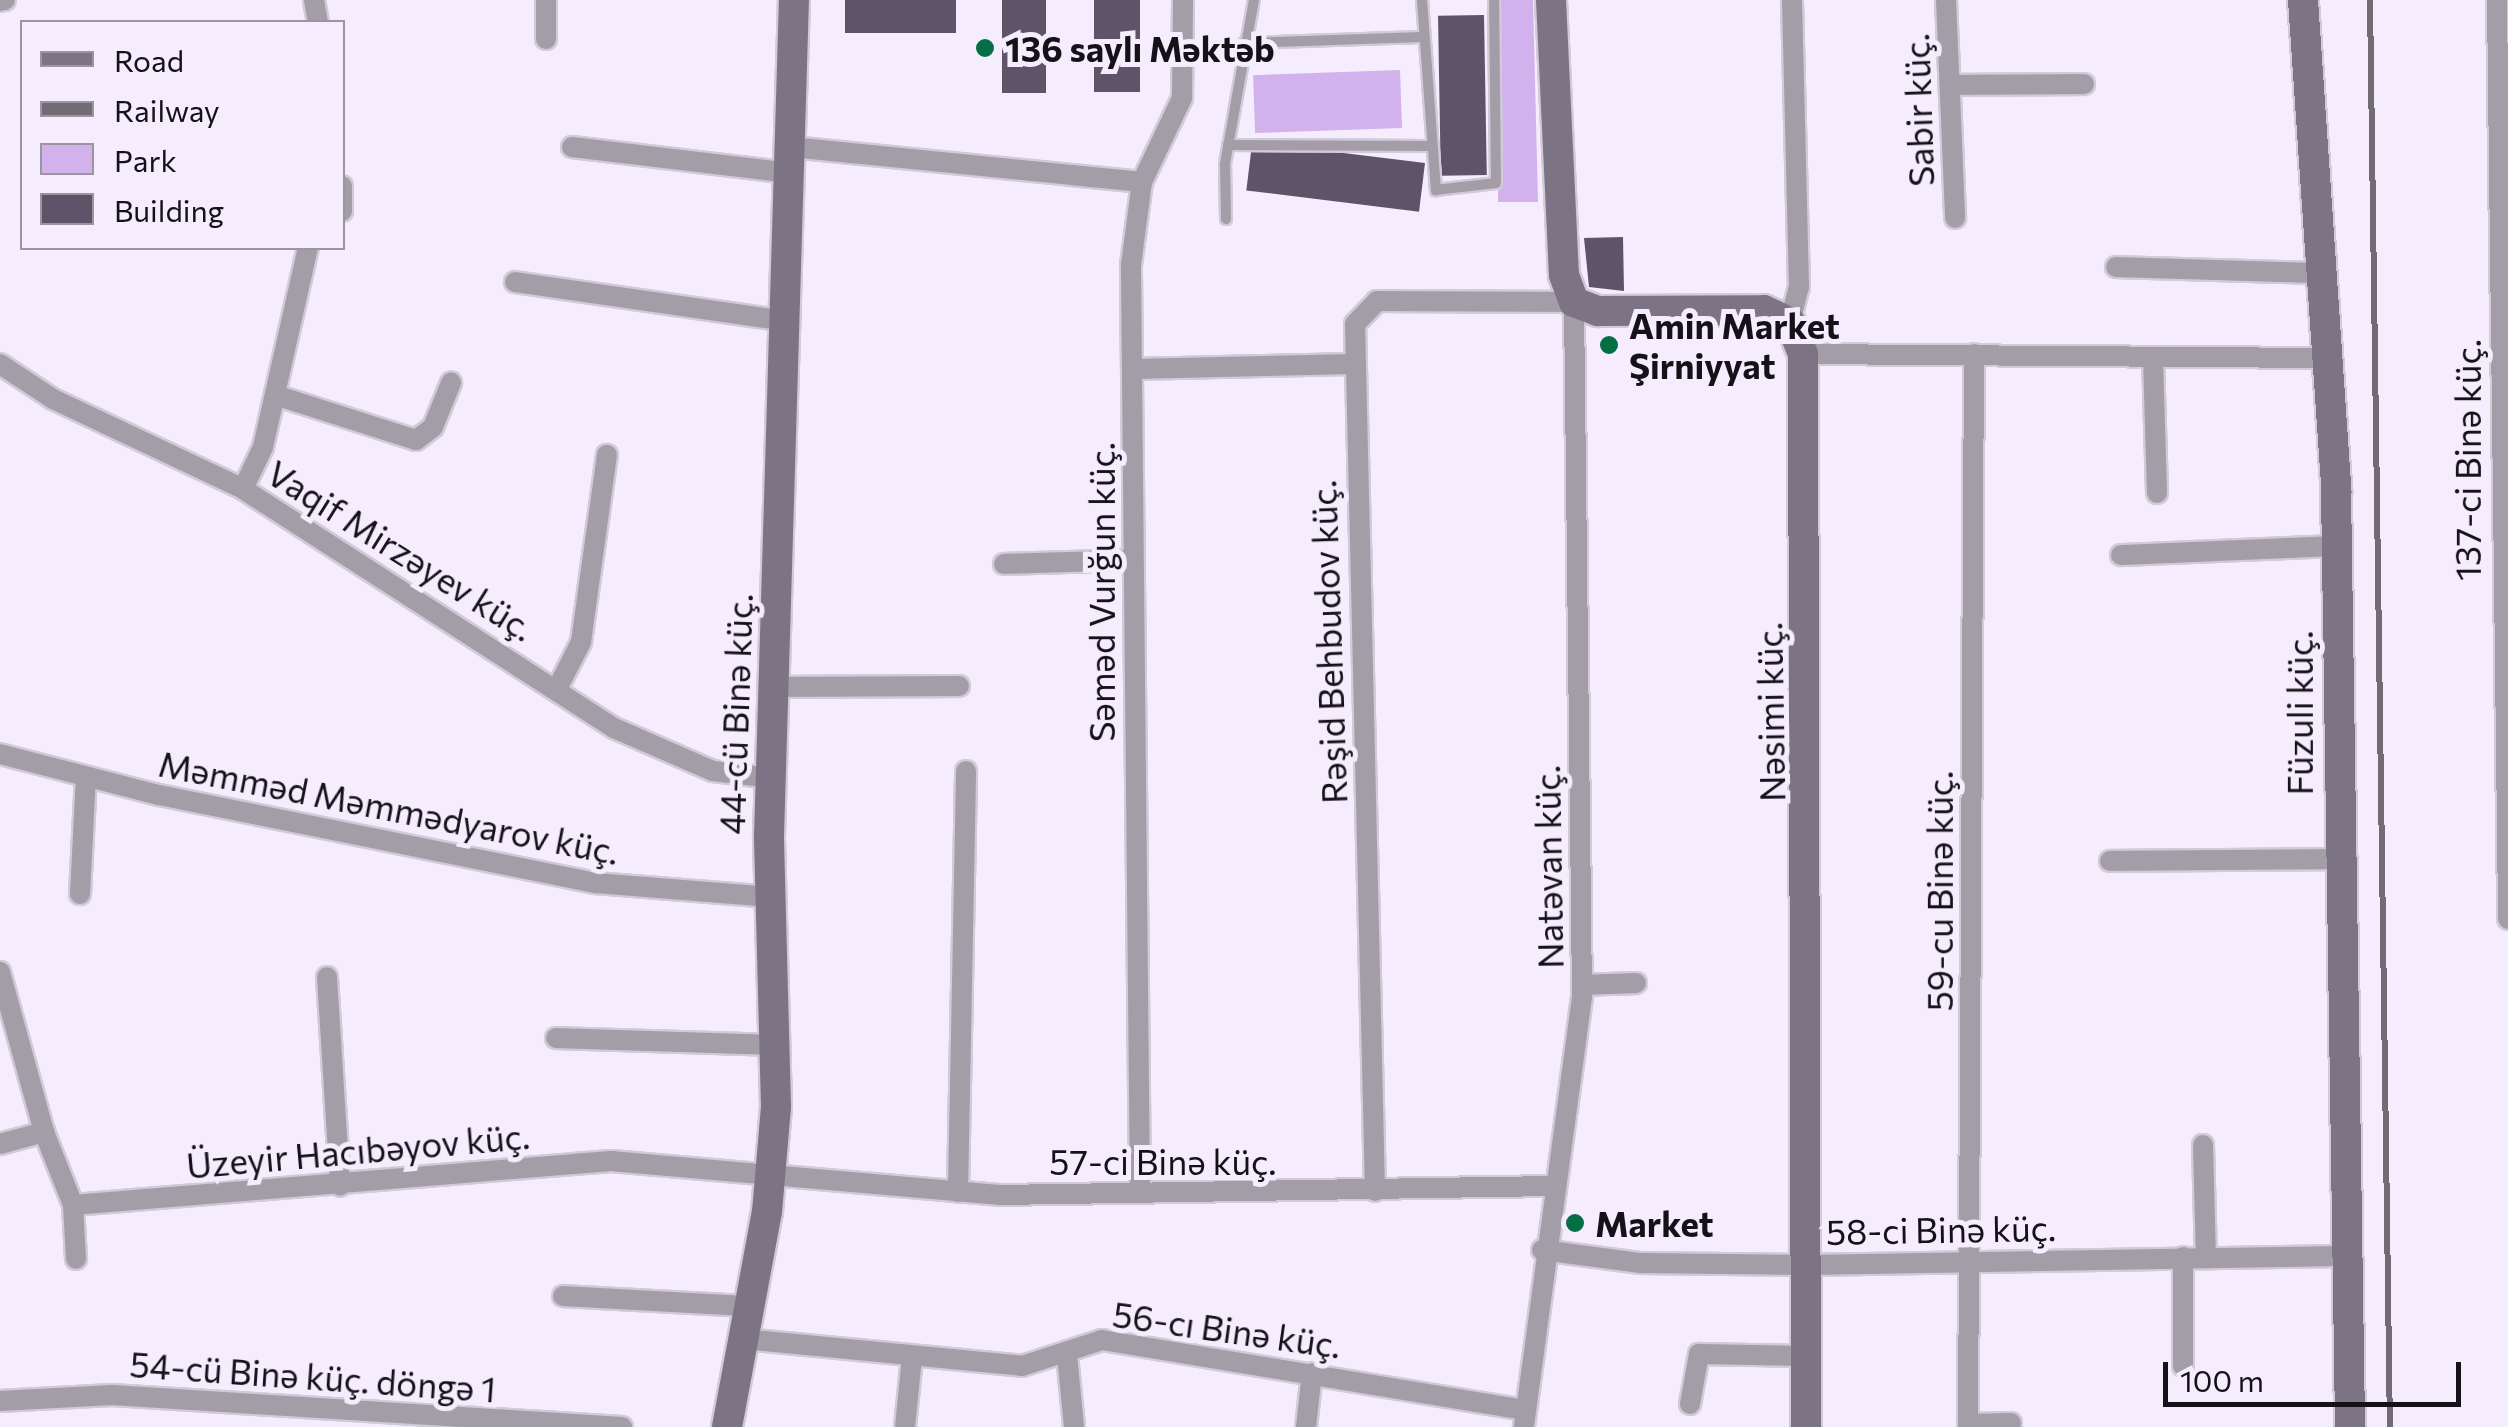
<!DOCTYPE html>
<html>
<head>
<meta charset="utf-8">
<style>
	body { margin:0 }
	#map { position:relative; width:2508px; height:1427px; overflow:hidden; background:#f5edfd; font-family:Commissioner,sans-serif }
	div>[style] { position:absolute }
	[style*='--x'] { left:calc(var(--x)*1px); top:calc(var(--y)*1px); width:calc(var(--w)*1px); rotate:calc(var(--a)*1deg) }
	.green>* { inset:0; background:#d1b2ed; transform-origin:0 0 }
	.building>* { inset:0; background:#5f5369; transform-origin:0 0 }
	.roads { filter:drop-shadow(2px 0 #d1cad9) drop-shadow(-2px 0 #d1cad9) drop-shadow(0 2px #d1cad9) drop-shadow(0 -2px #d1cad9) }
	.lane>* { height:10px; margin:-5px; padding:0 5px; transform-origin:5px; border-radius:5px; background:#a29da7 }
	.street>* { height:20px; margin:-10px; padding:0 10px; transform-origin:10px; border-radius:10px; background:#a29da7 }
	.secondary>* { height:30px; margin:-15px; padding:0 15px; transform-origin:15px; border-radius:15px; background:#7c7484 }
	.rail>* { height:6px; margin:-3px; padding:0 3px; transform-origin:3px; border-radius:3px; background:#716b76 }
	.dots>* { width:28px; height:28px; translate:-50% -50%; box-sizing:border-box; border:5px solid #f5edfd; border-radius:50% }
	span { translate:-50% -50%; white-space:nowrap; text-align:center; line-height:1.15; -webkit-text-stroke:10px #f5edfd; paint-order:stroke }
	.poi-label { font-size:35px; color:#151119; font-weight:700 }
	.left { translate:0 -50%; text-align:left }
	.street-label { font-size:35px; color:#151119 }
	.legend { position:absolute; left:20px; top:20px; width:325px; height:230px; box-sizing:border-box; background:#f5edfd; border:2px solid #9b95a2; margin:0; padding:12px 18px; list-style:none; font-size:30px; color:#151119 }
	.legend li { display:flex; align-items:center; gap:20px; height:50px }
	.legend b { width:50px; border:2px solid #9b95a2 }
	.scale { position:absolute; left:2163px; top:1362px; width:298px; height:45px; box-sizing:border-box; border:5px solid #151119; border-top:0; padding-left:12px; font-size:30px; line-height:35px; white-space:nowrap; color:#151119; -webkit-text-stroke:8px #f5edfd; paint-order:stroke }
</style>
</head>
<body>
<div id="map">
	<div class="green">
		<div style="clip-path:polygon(1500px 0,1533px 0,1538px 202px,1498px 202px)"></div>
		<div style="left:1400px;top:70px;width:58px;height:147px;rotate:88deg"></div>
	</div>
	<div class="building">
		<div style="left:845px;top:0;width:111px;height:33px"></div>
		<div style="left:1002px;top:0;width:44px;height:93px"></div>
		<div style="left:1094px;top:0;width:46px;height:92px"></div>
		<div style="left:1484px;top:15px;width:160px;height:46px;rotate:89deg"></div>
		<div style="left:1425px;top:163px;width:49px;height:174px;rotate:97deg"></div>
		<div style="clip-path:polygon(1623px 237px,1624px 291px,1589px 287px,1584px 238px)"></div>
	</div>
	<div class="roads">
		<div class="lane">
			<div style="--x:1422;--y:0;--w:191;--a:85.8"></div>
			<div style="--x:1436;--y:190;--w:60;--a:-6.7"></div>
			<div style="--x:1496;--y:183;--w:183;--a:-90.6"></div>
			<div style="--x:1244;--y:43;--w:180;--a:-1.9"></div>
			<div style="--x:1228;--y:145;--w:200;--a:0.3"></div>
			<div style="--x:1226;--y:219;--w:55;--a:-91"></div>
			<div style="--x:1225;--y:164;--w:167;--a:-80"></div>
		</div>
		<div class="street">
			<div style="--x:314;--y:0;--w:22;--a:80"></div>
			<div style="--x:1946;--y:0;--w:218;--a:87.6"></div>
			<div style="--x:2497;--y:0;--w:919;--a:89.31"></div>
			<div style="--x:0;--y:1;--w:5;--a:-11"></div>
			<div style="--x:546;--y:39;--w:39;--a:-90"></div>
			<div style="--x:1951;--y:85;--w:133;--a:-0.4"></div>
			<div style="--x:572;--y:147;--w:220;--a:6.8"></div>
			<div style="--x:791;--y:147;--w:353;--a:5.7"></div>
			<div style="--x:342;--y:186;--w:25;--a:90"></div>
			<div style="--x:2116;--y:267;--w:206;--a:1.7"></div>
			<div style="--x:515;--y:282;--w:273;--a:8.2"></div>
			<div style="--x:1790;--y:322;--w:36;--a:-76"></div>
			<div style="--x:1799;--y:287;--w:287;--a:-91.4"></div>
			<div style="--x:1803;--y:354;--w:525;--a:0.44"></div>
			<div style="--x:2153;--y:358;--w:135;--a:88.3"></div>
			<div style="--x:0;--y:364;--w:64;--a:33.4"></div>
			<div style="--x:53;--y:399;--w:210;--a:25.3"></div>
			<div style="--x:243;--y:489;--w:441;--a:32.8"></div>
			<div style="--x:614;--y:728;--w:108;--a:23.5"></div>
			<div style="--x:713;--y:771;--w:57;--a:7"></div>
			<div style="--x:1132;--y:369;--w:221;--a:-1.3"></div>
			<div style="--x:275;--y:395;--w:148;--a:17.7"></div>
			<div style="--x:416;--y:440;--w:21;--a:-37"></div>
			<div style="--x:433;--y:427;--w:48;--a:-67.8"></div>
			<div style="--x:243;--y:489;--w:47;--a:-64.5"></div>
			<div style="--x:263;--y:447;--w:204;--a:-77.3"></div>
			<div style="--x:2121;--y:555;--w:216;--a:-2.4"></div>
			<div style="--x:1004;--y:564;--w:129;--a:-1.8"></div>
			<div style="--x:558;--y:687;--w:51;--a:-62.9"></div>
			<div style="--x:581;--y:642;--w:189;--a:-82.1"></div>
			<div style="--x:773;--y:687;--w:186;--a:-0.3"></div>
			<div style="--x:0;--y:754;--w:164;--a:14.5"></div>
			<div style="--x:159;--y:795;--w:446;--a:11.4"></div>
			<div style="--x:596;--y:883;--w:175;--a:4.6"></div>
			<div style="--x:2110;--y:861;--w:226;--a:-0.5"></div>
			<div style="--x:80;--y:894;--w:117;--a:-87.1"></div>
			<div style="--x:0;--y:972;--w:166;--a:74.6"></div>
			<div style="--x:327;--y:977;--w:209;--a:86.4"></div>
			<div style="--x:1582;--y:985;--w:54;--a:-2.1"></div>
			<div style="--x:556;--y:1038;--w:218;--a:1.8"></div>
			<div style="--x:0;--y:1144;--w:46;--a:-15.3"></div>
			<div style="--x:44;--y:1132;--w:79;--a:68.3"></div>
			<div style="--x:73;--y:1205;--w:540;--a:-4.68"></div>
			<div style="--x:611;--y:1161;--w:389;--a:5"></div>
			<div style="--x:999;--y:1195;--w:556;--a:-0.93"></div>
			<div style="--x:2203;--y:1145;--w:112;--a:88.5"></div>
			<div style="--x:1375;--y:1191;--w:867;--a:-91.32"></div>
			<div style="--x:1355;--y:324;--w:32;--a:-46"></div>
			<div style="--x:1377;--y:301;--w:197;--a:0.3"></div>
			<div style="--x:1574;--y:302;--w:695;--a:89.34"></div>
			<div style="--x:1582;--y:997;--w:434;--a:97.7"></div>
			<div style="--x:958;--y:1192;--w:421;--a:-88.9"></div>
			<div style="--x:1140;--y:1193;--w:928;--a:-90.56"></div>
			<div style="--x:1131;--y:265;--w:84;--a:-82.5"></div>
			<div style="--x:1142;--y:182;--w:93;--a:-64.5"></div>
			<div style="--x:1182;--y:98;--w:98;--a:-89.4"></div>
			<div style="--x:73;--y:1205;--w:54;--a:86.8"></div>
			<div style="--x:1542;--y:1250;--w:100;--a:7.5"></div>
			<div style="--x:1641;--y:1263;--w:167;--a:0.7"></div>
			<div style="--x:1808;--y:1265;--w:535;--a:-0.96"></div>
			<div style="--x:563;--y:1296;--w:187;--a:3.1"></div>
			<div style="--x:744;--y:1339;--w:279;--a:5.5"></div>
			<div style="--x:1022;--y:1366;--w:84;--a:-18"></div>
			<div style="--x:1102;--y:1340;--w:429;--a:9.4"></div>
			<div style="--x:1067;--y:1355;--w:72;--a:84.4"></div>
			<div style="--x:2183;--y:1366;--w:109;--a:-90"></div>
			<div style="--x:0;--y:1401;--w:112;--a:-3.1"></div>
			<div style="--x:112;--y:1395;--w:511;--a:3.59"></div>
			<div style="--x:1690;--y:1404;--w:51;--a:-79.8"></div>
			<div style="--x:1699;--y:1354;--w:107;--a:1.1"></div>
			<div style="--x:1968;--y:1424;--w:43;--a:-1.3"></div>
			<div style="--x:905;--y:1427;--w:70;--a:-84.3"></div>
			<div style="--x:1306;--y:1427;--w:54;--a:-83.7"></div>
			<div style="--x:1968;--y:1427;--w:1073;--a:-89.68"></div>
		</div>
		<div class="secondary">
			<div style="--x:1551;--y:0;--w:275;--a:87.3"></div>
			<div style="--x:1564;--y:275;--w:29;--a:70"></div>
			<div style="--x:1574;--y:302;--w:26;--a:21"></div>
			<div style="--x:1598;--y:311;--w:166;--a:-0.3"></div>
			<div style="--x:1764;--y:310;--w:29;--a:25"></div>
			<div style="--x:1790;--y:322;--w:35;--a:68"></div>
			<div style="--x:1803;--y:354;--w:1073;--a:89.84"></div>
			<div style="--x:2303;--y:0;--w:491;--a:86.1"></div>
			<div style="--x:2336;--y:490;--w:937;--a:89.14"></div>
			<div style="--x:727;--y:1427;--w:219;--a:-79.5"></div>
			<div style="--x:767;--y:1212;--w:105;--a:-85.1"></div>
			<div style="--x:776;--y:1107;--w:271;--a:-91.5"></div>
			<div style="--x:769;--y:836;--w:836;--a:-88.29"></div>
		</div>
	</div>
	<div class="rail">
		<div style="--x:2370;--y:0;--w:1427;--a:89.2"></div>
	</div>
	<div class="dots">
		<div style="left:985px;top:48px;background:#056e45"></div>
		<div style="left:1609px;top:345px;background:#056e45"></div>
		<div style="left:1575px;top:1223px;background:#056e45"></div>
	</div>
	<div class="poi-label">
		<span class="left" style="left:1005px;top:48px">136 saylı Məktəb</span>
		<span class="left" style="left:1629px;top:345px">Amin Market<br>Şirniyyat</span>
		<span class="left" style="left:1595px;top:1223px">Market</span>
	</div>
	<div class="street-label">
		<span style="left:1918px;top:110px;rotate:-92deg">Sabir küç.</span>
		<span style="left:2467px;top:460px;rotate:-90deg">137-ci Binə küç.</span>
		<span style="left:401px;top:550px;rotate:32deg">Vaqif Mirzəyev küç.</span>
		<span style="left:1101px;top:592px;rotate:-90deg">Səməd Vurğun küç.</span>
		<span style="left:1328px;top:642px;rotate:-92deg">Rəşid Behbudov küç.</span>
		<span style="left:1770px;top:712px;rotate:-91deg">Nəsimi küç.</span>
		<span style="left:2299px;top:713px;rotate:-90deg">Füzuli küç.</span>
		<span style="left:735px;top:714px;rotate:-88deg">44-cü Binə küç.</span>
		<span style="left:389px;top:807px;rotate:11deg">Məmməd Məmmədyarov küç.</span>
		<span style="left:1548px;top:867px;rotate:-91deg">Natəvan küç.</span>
		<span style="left:1939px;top:891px;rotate:-90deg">59-cu Binə küç.</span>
		<span style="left:358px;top:1150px;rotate:-5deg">Üzeyir Hacıbəyov küç.</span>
		<span style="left:1163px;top:1161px">57-ci Binə küç.</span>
		<span style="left:1941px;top:1229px;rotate:-1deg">58-ci Binə küç.</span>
		<span style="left:1227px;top:1329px;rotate:8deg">56-cı Binə küç.</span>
		<span style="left:313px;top:1376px;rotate:4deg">54-cü Binə küç. döngə 1</span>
	</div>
	<ul class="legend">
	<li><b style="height:12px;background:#7c7484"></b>Road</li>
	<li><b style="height:12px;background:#716b76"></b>Railway</li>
	<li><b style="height:28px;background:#d1b2ed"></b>Park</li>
	<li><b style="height:28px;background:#5f5369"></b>Building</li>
	</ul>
	<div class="scale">100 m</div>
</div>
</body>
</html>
